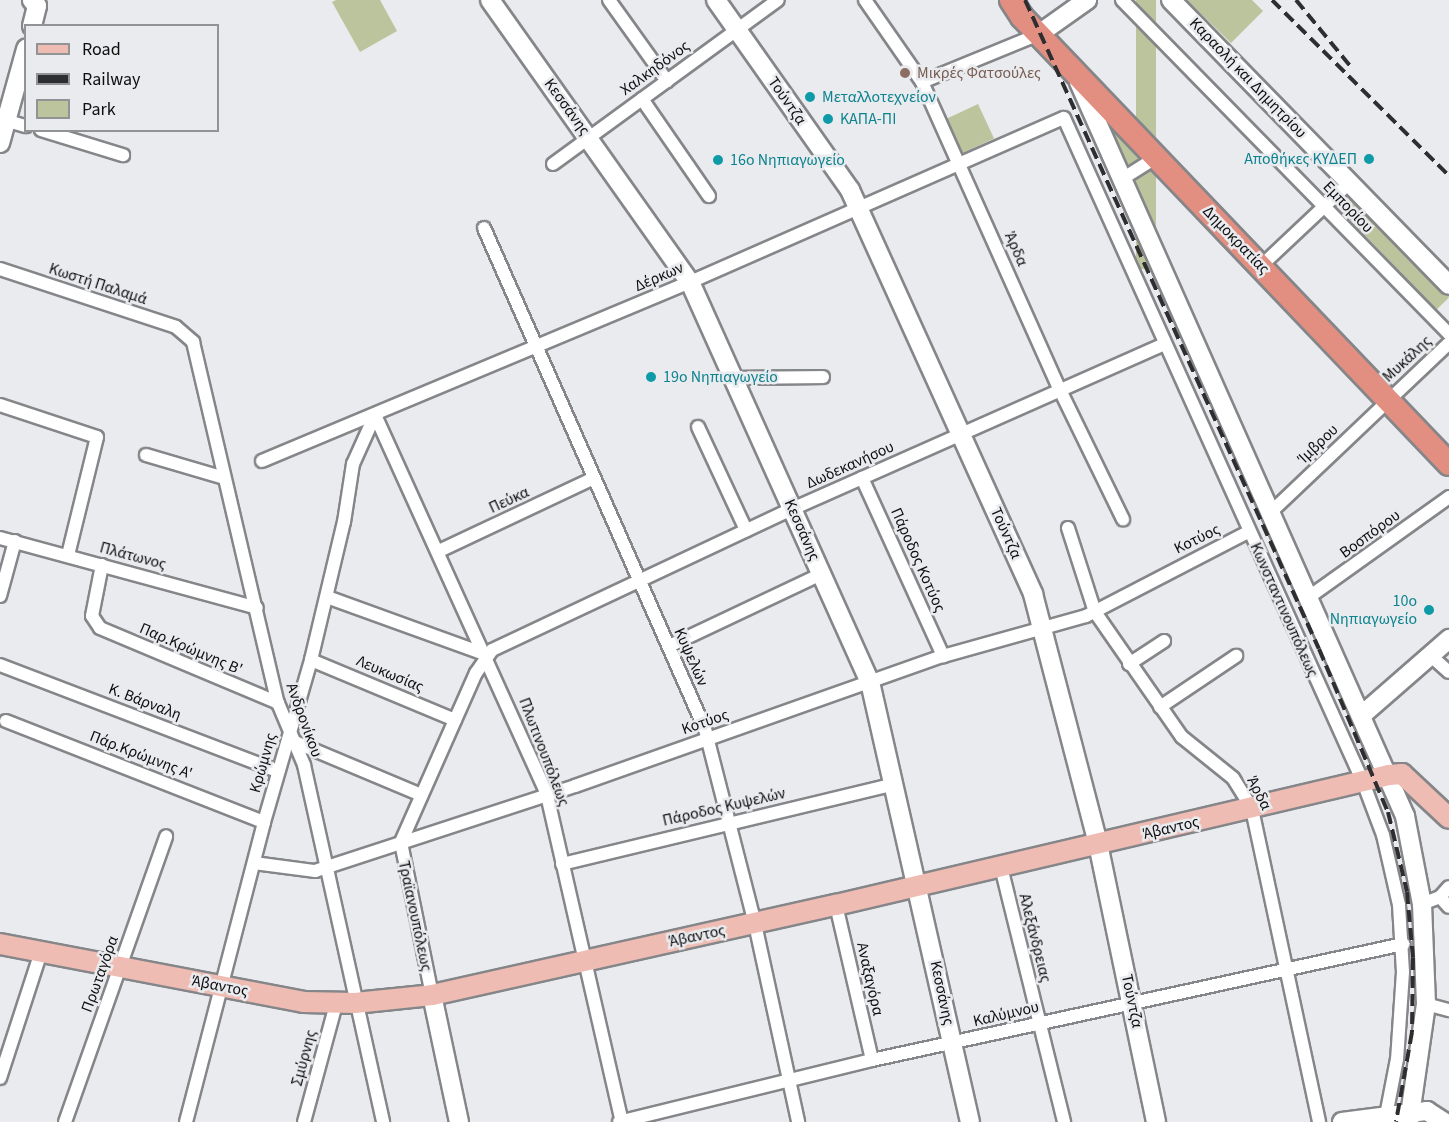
<!DOCTYPE html>
<html>
<head>
<meta charset="utf-8">
<style>
	body { margin:0 }
	#map { position:relative; width:1449px; height:1122px; overflow:hidden; background:#eaebee; font-family:"Source Sans 3",sans-serif }
	div>[style] { position:absolute }
	[style*='--x'] { left:calc(var(--x)*1px); top:calc(var(--y)*1px); width:calc(var(--w)*1px); rotate:calc(var(--a)*1deg) }
	.green>* { inset:0; background:#bbc49c; transform-origin:0 0 }
	.roads { filter:drop-shadow(2px 0 #858689) drop-shadow(-2px 0 #858689) drop-shadow(0 2px #858689) drop-shadow(0 -2px #858689) }
	.street>* { height:12px; margin:-6px; padding:0 6px; transform-origin:6px; border-radius:6px; background:#fff }
	.secondary>* { height:18px; margin:-9px; padding:0 9px; transform-origin:9px; border-radius:9px; background:#fff }
	.primary>* { height:20px; margin:-10px; padding:0 10px; transform-origin:10px; border-radius:10px; background:#eebcb3 }
	.highway>* { height:22px; margin:-11px; padding:0 11px; transform-origin:11px; border-radius:11px; background:#e28f81 }
	.rail>* { height:4px; margin-top:-2px; transform-origin:0; background:repeating-linear-gradient(90deg,#2e2e30 0 12px,transparent 0 18px) }
	.dots>* { width:16px; height:16px; translate:-50% -50%; box-sizing:border-box; border:3px solid #eaebee; border-radius:50% }
	span { translate:-50% -50%; white-space:nowrap; text-align:center; line-height:1.15; -webkit-text-stroke:5px #eaebee; paint-order:stroke }
	.street-label { font-size:16px; color:#0e0e0f }
	.education-label { font-size:16px; color:#785e54 }
	.left { translate:0 -50%; text-align:left }
	.culture-label { font-size:16px; color:#0d838f }
	.right { translate:-100% -50%; text-align:right }
	.legend { position:absolute; left:24px; top:24px; width:195px; height:108px; box-sizing:border-box; background:#eaebee; border:2px solid #929395; margin:0; padding:8px 10px; list-style:none; font-size:18px; color:#0e0e0f }
	.legend li { display:flex; align-items:center; gap:12px; height:30px }
	.legend b { width:30px; border:2px solid #929395 }
</style>
</head>
<body>
<div id="map">
	<div class="green">
		<div style="clip-path:polygon(336px 0,380px 0,397px 31px,360px 52px,332px 2px)"></div>
		<div style="left:1136px;top:0;width:20px;height:269px"></div>
		<div style="clip-path:polygon(1187px 0,1252px 0,1263px 11px,1231px 43px)"></div>
		<div style="left:978px;top:104px;width:38px;height:37px;rotate:65deg"></div>
		<div style="clip-path:polygon(1105px 122px,1142px 161px,1126px 171px)"></div>
		<div style="left:1353px;top:197px;width:139px;height:18px;rotate:46deg"></div>
	</div>
	<div class="roads">
		<div class="street">
			<div style="--x:609;--y:0;--w:100;--a:54.4"></div>
			<div style="--x:865;--y:0;--w:100;--a:55.2"></div>
			<div style="--x:922;--y:82;--w:338;--a:65.9"></div>
			<div style="--x:1060;--y:390;--w:144;--a:64"></div>
			<div style="--x:1122;--y:0;--w:467;--a:45.6"></div>
			<div style="--x:922;--y:82;--w:126;--a:-22.3"></div>
			<div style="--x:642;--y:99;--w:118;--a:55.4"></div>
			<div style="--x:1;--y:119;--w:26;--a:16"></div>
			<div style="--x:41;--y:130;--w:86;--a:17"></div>
			<div style="--x:553;--y:164;--w:278;--a:-36.1"></div>
			<div style="--x:1122;--y:179;--w:41;--a:-32.2"></div>
			<div style="--x:484;--y:228;--w:548;--a:66.2"></div>
			<div style="--x:705;--y:729;--w:201;--a:75.6"></div>
			<div style="--x:755;--y:924;--w:203;--a:77.7"></div>
			<div style="--x:1261;--y:266;--w:122;--a:-43.3"></div>
			<div style="--x:0;--y:269;--w:185;--a:18.2"></div>
			<div style="--x:176;--y:327;--w:23;--a:41"></div>
			<div style="--x:193;--y:342;--w:371;--a:76.8"></div>
			<div style="--x:278;--y:703;--w:67;--a:67.2"></div>
			<div style="--x:304;--y:765;--w:366;--a:77.5"></div>
			<div style="--x:734;--y:378;--w:89;--a:-0.6"></div>
			<div style="--x:0;--y:405;--w:102;--a:18.3"></div>
			<div style="--x:97;--y:437;--w:122;--a:103.8"></div>
			<div style="--x:375;--y:415;--w:417;--a:65.6"></div>
			<div style="--x:547;--y:795;--w:335;--a:77.1"></div>
			<div style="--x:698;--y:427;--w:114;--a:65"></div>
			<div style="--x:146;--y:455;--w:81;--a:16.4"></div>
			<div style="--x:262;--y:461;--w:464;--a:-22.7"></div>
			<div style="--x:690;--y:282;--w:408;--a:-23.7"></div>
			<div style="--x:1064;--y:118;--w:728;--a:65.76"></div>
			<div style="--x:1363;--y:782;--w:57;--a:69.3"></div>
			<div style="--x:1383;--y:835;--w:72;--a:77.1"></div>
			<div style="--x:1399;--y:905;--w:67;--a:86.6"></div>
			<div style="--x:1403;--y:972;--w:87;--a:93.9"></div>
			<div style="--x:1397;--y:1059;--w:63;--a:101"></div>
			<div style="--x:862;--y:478;--w:196;--a:65.5"></div>
			<div style="--x:1271;--y:512;--w:245;--a:-43.5"></div>
			<div style="--x:1068;--y:528;--w:88;--a:72.2"></div>
			<div style="--x:1095;--y:612;--w:152;--a:55.2"></div>
			<div style="--x:1182;--y:737;--w:65;--a:38.8"></div>
			<div style="--x:1233;--y:778;--w:36;--a:58"></div>
			<div style="--x:1252;--y:809;--w:320;--a:77.9"></div>
			<div style="--x:0;--y:538;--w:266;--a:15.2"></div>
			<div style="--x:439;--y:551;--w:171;--a:-25.2"></div>
			<div style="--x:102;--y:565;--w:52;--a:101.1"></div>
			<div style="--x:92;--y:616;--w:14;--a:56"></div>
			<div style="--x:100;--y:628;--w:193;--a:22.8"></div>
			<div style="--x:0;--y:596;--w:57;--a:-74.7"></div>
			<div style="--x:327;--y:597;--w:170;--a:19.9"></div>
			<div style="--x:1309;--y:597;--w:172;--a:-35.5"></div>
			<div style="--x:669;--y:646;--w:168;--a:-25.3"></div>
			<div style="--x:1430;--y:655;--w:25;--a:42"></div>
			<div style="--x:311;--y:660;--w:156;--a:22.6"></div>
			<div style="--x:1129;--y:664;--w:42;--a:-33.3"></div>
			<div style="--x:0;--y:665;--w:298;--a:20.9"></div>
			<div style="--x:1160;--y:707;--w:92;--a:-33.9"></div>
			<div style="--x:6;--y:721;--w:277;--a:21.4"></div>
			<div style="--x:295;--y:742;--w:137;--a:22.8"></div>
			<div style="--x:254;--y:863;--w:62;--a:7.5"></div>
			<div style="--x:315;--y:871;--w:274;--a:-18.1"></div>
			<div style="--x:575;--y:786;--w:390;--a:-19.5"></div>
			<div style="--x:943;--y:656;--w:148;--a:-15.6"></div>
			<div style="--x:1086;--y:616;--w:182;--a:-27.4"></div>
			<div style="--x:562;--y:864;--w:342;--a:-13.5"></div>
			<div style="--x:1001;--y:867;--w:263;--a:76.1"></div>
			<div style="--x:1440;--y:897;--w:13;--a:48"></div>
			<div style="--x:1422;--y:904;--w:19;--a:-21"></div>
			<div style="--x:1440;--y:897;--w:13;--a:-48"></div>
			<div style="--x:836;--y:905;--w:159;--a:76.9"></div>
			<div style="--x:432;--y:995;--w:156;--a:-101.5"></div>
			<div style="--x:401;--y:842;--w:185;--a:-66.1"></div>
			<div style="--x:476;--y:673;--w:28;--a:-55"></div>
			<div style="--x:492;--y:650;--w:331;--a:-25.2"></div>
			<div style="--x:792;--y:509;--w:407;--a:-23.9"></div>
			<div style="--x:1426;--y:1004;--w:24;--a:15"></div>
			<div style="--x:0;--y:1078;--w:133;--a:-72"></div>
			<div style="--x:65;--y:1122;--w:303;--a:-70.5"></div>
			<div style="--x:186;--y:1122;--w:310;--a:-75.4"></div>
			<div style="--x:264;--y:822;--w:169;--a:-73.8"></div>
			<div style="--x:311;--y:660;--w:142;--a:-76.6"></div>
			<div style="--x:344;--y:522;--w:59;--a:-81.2"></div>
			<div style="--x:353;--y:464;--w:54;--a:-65.8"></div>
			<div style="--x:304;--y:1122;--w:122;--a:-74.8"></div>
			<div style="--x:619;--y:1122;--w:260;--a:-13.8"></div>
			<div style="--x:872;--y:1060;--w:544;--a:-12.32"></div>
		</div>
		<div class="secondary">
			<div style="--x:490;--y:0;--w:346;--a:54.7"></div>
			<div style="--x:690;--y:282;--w:439;--a:65.8"></div>
			<div style="--x:870;--y:682;--w:451;--a:77.2"></div>
			<div style="--x:716;--y:0;--w:232;--a:54.8"></div>
			<div style="--x:850;--y:190;--w:444;--a:65.6"></div>
			<div style="--x:1033;--y:594;--w:258;--a:75.4"></div>
			<div style="--x:1098;--y:844;--w:284;--a:78.2"></div>
			<div style="--x:1171;--y:0;--w:398;--a:45.7"></div>
			<div style="--x:32;--y:26;--w:21;--a:-76"></div>
			<div style="--x:37;--y:6;--w:8;--a:-130"></div>
			<div style="--x:1039;--y:34;--w:59;--a:-35.3"></div>
			<div style="--x:1079;--y:82;--w:803;--a:66.05"></div>
			<div style="--x:1405;--y:816;--w:90;--a:79.1"></div>
			<div style="--x:1422;--y:904;--w:100;--a:87.7"></div>
			<div style="--x:1426;--y:1004;--w:119;--a:98.2"></div>
			<div style="--x:0;--y:143;--w:98;--a:-74.5"></div>
			<div style="--x:1362;--y:715;--w:116;--a:-41.1"></div>
			<div style="--x:432;--y:995;--w:130;--a:78"></div>
			<div style="--x:1342;--y:1122;--w:86;--a:-7.4"></div>
			<div style="--x:1427;--y:1111;--w:20;--a:33"></div>
		</div>
		<div class="primary">
			<div style="--x:0;--y:944;--w:309;--a:10.8"></div>
			<div style="--x:303;--y:1002;--w:52;--a:1.1"></div>
			<div style="--x:355;--y:1003;--w:77;--a:-5.9"></div>
			<div style="--x:432;--y:995;--w:414;--a:-12.6"></div>
			<div style="--x:836;--y:905;--w:568;--a:-13.23"></div>
			<div style="--x:1389;--y:775;--w:13;--a:-4"></div>
			<div style="--x:1402;--y:774;--w:64;--a:43.1"></div>
		</div>
		<div class="highway">
			<div style="--x:1011;--y:0;--w:20;--a:57"></div>
			<div style="--x:1022;--y:17;--w:618;--a:46.31"></div>
		</div>
	</div>
	<div class="rail">
		<div style="--x:1025;--y:0;--w:712;--a:65.63"></div>
		<div style="--x:1319;--y:649;--w:177;--a:67.1"></div>
		<div style="--x:1388;--y:812;--w:82;--a:76.6"></div>
		<div style="--x:1407;--y:892;--w:66;--a:84.8"></div>
		<div style="--x:1413;--y:958;--w:74;--a:90.8"></div>
		<div style="--x:1412;--y:1032;--w:91;--a:100.1"></div>
		<div style="--x:1272;--y:0;--w:250;--a:44.8"></div>
		<div style="--x:1296;--y:0;--w:87;--a:50.6"></div>
	</div>
	<div class="dots">
		<div style="left:905px;top:73px;background:#8d6e63"></div>
		<div style="left:810px;top:97px;background:#0f9aa8"></div>
		<div style="left:828px;top:119px;background:#0f9aa8"></div>
		<div style="left:1369px;top:159px;background:#0f9aa8"></div>
		<div style="left:718px;top:160px;background:#0f9aa8"></div>
		<div style="left:651px;top:377px;background:#0f9aa8"></div>
		<div style="left:1429px;top:610px;background:#0f9aa8"></div>
	</div>
	<div class="street-label">
		<span style="left:655px;top:68px;rotate:-36deg">Χαλκηδόνος</span>
		<span style="left:1248px;top:78px;rotate:46deg">Καραολή και Δημητρίου</span>
		<span style="left:787px;top:101px;rotate:55deg">Τούντζα</span>
		<span style="left:567px;top:107px;rotate:54deg">Κεσσάνης</span>
		<span style="left:1348px;top:207px;rotate:46deg">Εμπορίου</span>
		<span style="left:1236px;top:240px;rotate:46deg">Δημοκρατίας</span>
		<span style="left:1016px;top:249px;rotate:66deg">Άρδα</span>
		<span style="left:659px;top:277px;rotate:-23deg">Δέρκων</span>
		<span style="left:98px;top:284px;rotate:18deg">Κωστή Παλαμά</span>
		<span style="left:1407px;top:359px;rotate:-43deg">Μυκάλης</span>
		<span style="left:1318px;top:444px;rotate:-44deg">Ίμβρου</span>
		<span style="left:850px;top:465px;rotate:-24deg">Δωδεκανήσου</span>
		<span style="left:509px;top:500px;rotate:-25deg">Πεύκα</span>
		<span style="left:802px;top:530px;rotate:66deg">Κεσσάνης</span>
		<span style="left:1006px;top:533px;rotate:66deg">Τούντζα</span>
		<span style="left:1370px;top:534px;rotate:-36deg">Βοσπόρου</span>
		<span style="left:1197px;top:539px;rotate:-26deg">Κοτύος</span>
		<span style="left:133px;top:556px;rotate:15deg">Πλάτωνος</span>
		<span style="left:918px;top:560px;rotate:66deg">Πάροδος Κοτύος</span>
		<span style="left:1284px;top:610px;rotate:66deg">Κωνσταντινουπόλεως</span>
		<span style="left:191px;top:649px;rotate:23deg">Παρ.Κρώμνης Β'</span>
		<span style="left:691px;top:657px;rotate:66deg">Κυψελών</span>
		<span style="left:390px;top:674px;rotate:23deg">Λευκωσίας</span>
		<span style="left:145px;top:702px;rotate:21deg">Κ. Βάρναλη</span>
		<span style="left:304px;top:720px;rotate:70deg">Ανδρονίκου</span>
		<span style="left:705px;top:722px;rotate:-19deg">Κοτύος</span>
		<span style="left:544px;top:752px;rotate:69deg">Πλωτινουπόλεως</span>
		<span style="left:141px;top:755px;rotate:21deg">Πάρ.Κρώμνης Α'</span>
		<span style="left:263px;top:763px;rotate:-74deg">Κρώμνης</span>
		<span style="left:1259px;top:793px;rotate:63deg">Άρδα</span>
		<span style="left:724px;top:807px;rotate:-13deg">Πάροδος Κυψελών</span>
		<span style="left:1171px;top:828px;rotate:-13deg">Άβαντος</span>
		<span style="left:415px;top:916px;rotate:78deg">Τραϊανουπόλεως</span>
		<span style="left:697px;top:936px;rotate:-12deg">Άβαντος</span>
		<span style="left:1035px;top:938px;rotate:76deg">Αλεξάνδρειας</span>
		<span style="left:100px;top:974px;rotate:-70deg">Πρωταγόρα</span>
		<span style="left:870px;top:979px;rotate:77deg">Αναξαγόρα</span>
		<span style="left:220px;top:986px;rotate:11deg">Άβαντος</span>
		<span style="left:942px;top:993px;rotate:78deg">Κεσσάνης</span>
		<span style="left:1132px;top:1001px;rotate:78deg">Τούντζα</span>
		<span style="left:1006px;top:1014px;rotate:-13deg">Καλύμνου</span>
		<span style="left:304px;top:1058px;rotate:-75deg">Σμύρνης</span>
	</div>
	<div class="education-label">
		<span class="left" style="left:917px;top:73px">Μικρές Φατσούλες</span>
	</div>
	<div class="culture-label">
		<span class="left" style="left:822px;top:97px">Μεταλλοτεχνείον</span>
		<span class="left" style="left:840px;top:119px">ΚΑΠΑ-ΠΙ</span>
		<span class="right" style="left:1357px;top:159px">Αποθήκες ΚΥΔΕΠ</span>
		<span class="left" style="left:730px;top:160px">16ο Νηπιαγωγείο</span>
		<span class="left" style="left:663px;top:377px">19ο Νηπιαγωγείο</span>
		<span class="right" style="left:1417px;top:610px">10ο<br>Νηπιαγωγείο</span>
	</div>
	<ul class="legend">
	<li><b style="height:8px;background:#eebcb3"></b>Road</li>
	<li><b style="height:8px;background:#2e2e30"></b>Railway</li>
	<li><b style="height:16px;background:#bbc49c"></b>Park</li>
	</ul>
</div>
</body>
</html>
